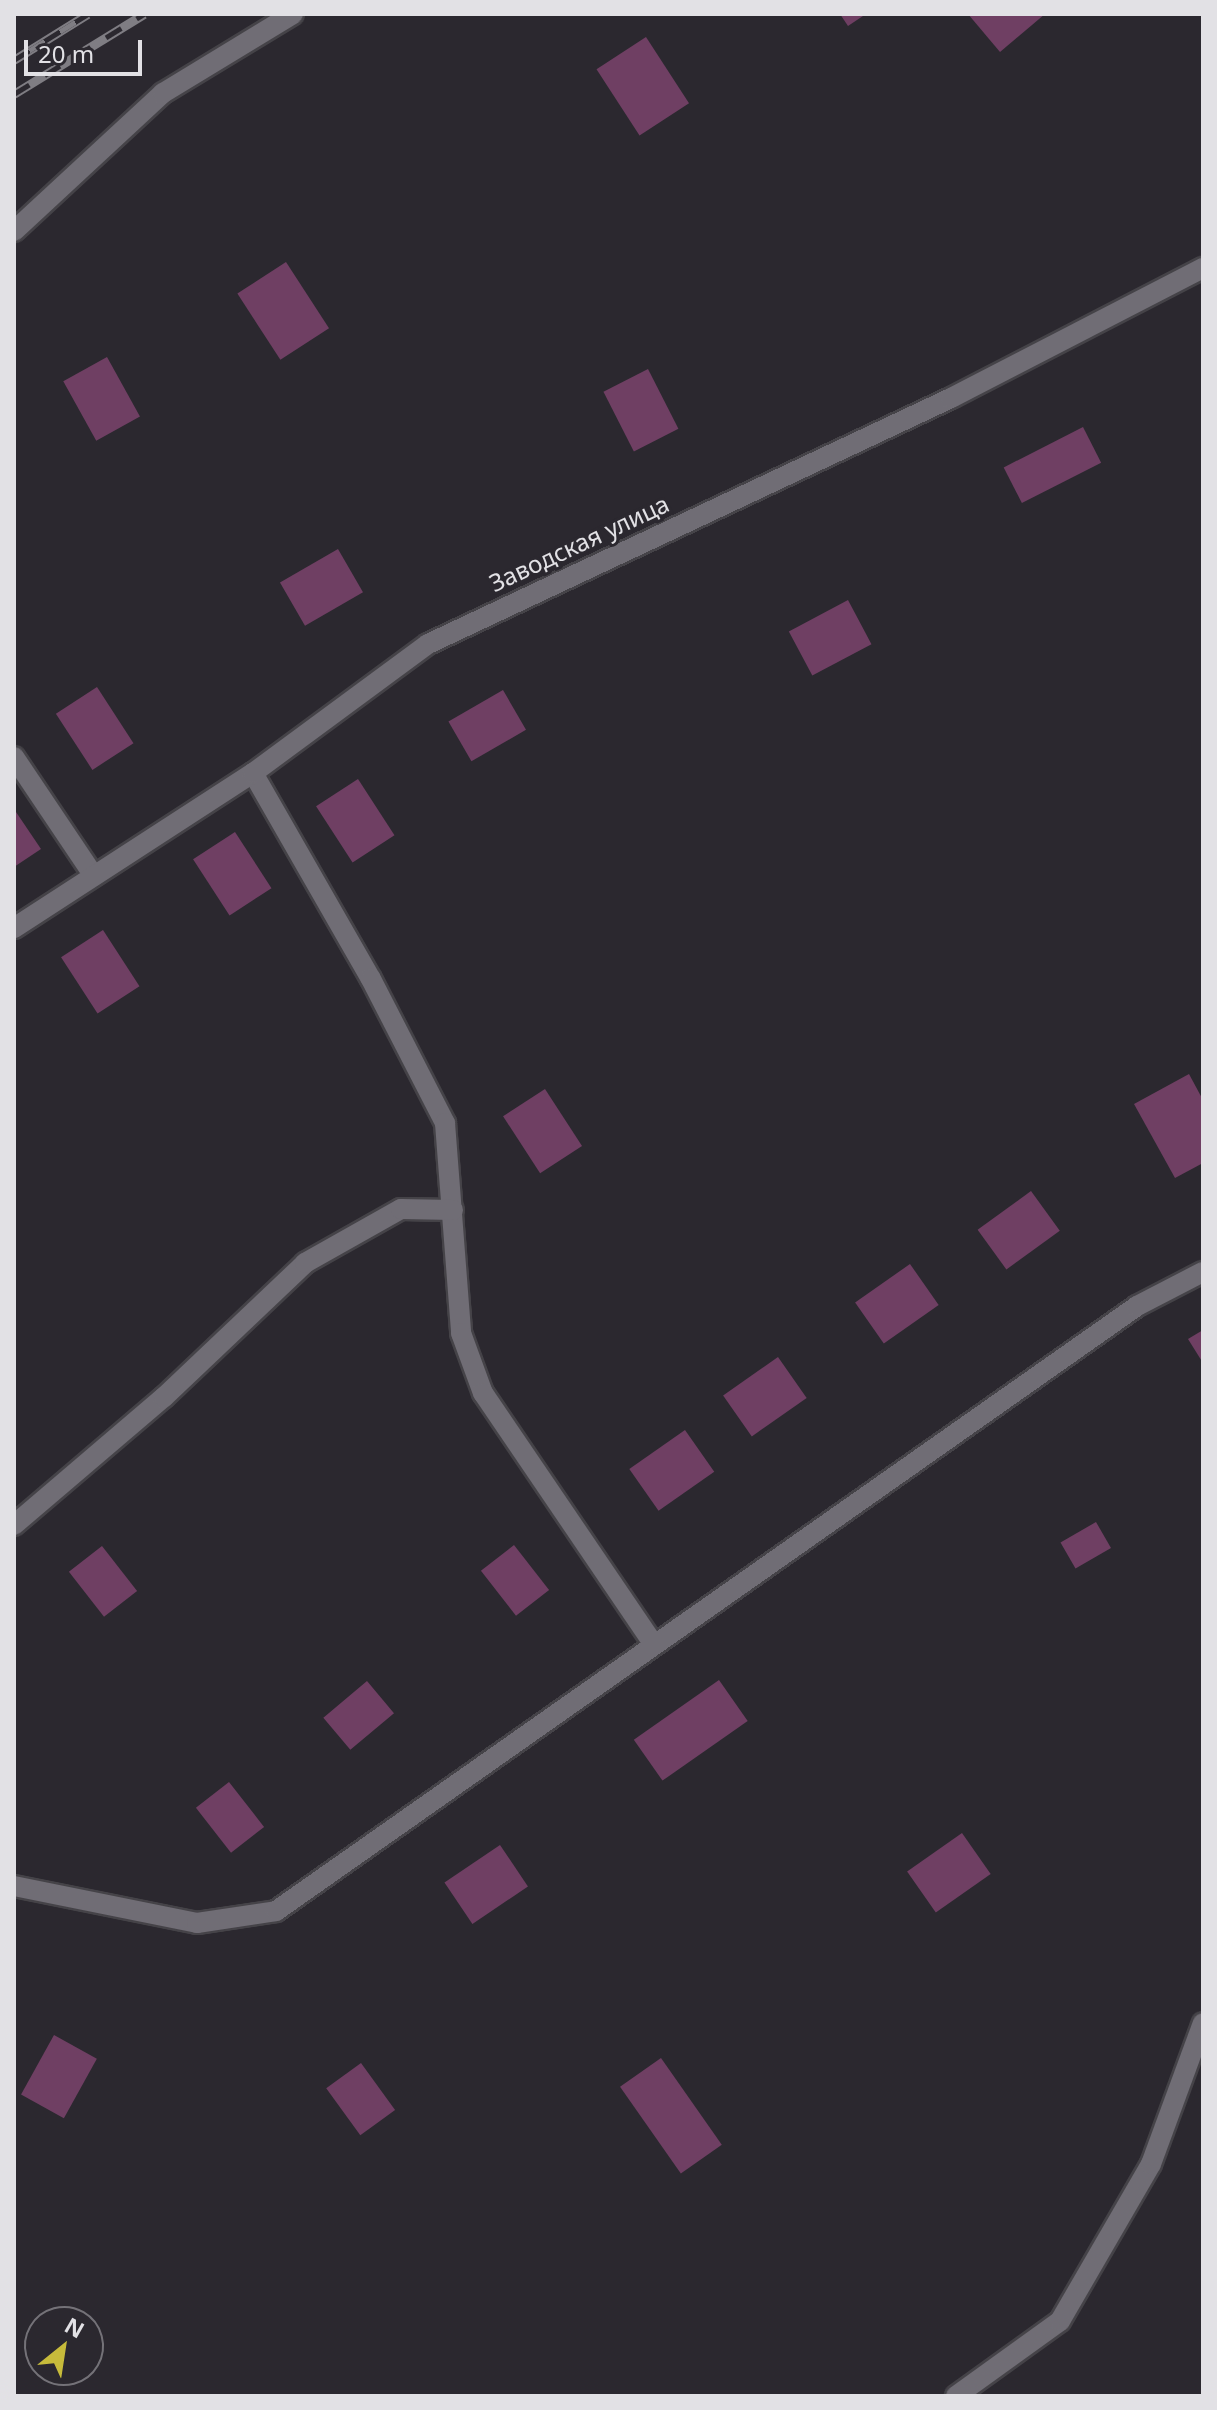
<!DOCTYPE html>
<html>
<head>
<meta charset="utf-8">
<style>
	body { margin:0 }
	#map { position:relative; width:1217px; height:2410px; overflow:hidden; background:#2b282f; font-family:"Noto Sans",sans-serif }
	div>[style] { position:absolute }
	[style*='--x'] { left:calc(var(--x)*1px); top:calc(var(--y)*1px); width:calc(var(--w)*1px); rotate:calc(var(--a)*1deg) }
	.building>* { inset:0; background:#6f3f63; transform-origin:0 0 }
	.roads { filter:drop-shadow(2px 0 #454348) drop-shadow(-2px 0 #454348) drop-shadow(0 2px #454348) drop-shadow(0 -2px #454348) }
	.minor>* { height:20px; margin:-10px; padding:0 10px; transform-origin:10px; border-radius:10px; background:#706d75 }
	.rail>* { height:9px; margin-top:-4.5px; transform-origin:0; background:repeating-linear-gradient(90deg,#2b282f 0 18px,#7f7d83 0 36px); box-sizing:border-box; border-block:2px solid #7f7d83 }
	span { translate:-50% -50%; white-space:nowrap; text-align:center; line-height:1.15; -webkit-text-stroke:6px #2b282f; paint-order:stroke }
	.street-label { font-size:24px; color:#e2e1e5 }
	.frame { position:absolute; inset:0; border:16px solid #e2e1e5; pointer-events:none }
	.north { position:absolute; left:24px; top:2306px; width:80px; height:80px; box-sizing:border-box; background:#2b282f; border:2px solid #747278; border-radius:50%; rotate:30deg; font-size:22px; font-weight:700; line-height:32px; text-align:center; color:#e2e1e5 }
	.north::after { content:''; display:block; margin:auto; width:28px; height:36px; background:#c7bb3b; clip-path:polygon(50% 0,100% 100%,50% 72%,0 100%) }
	.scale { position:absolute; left:24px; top:40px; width:118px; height:36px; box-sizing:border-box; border:4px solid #e2e1e5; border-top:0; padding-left:10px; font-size:24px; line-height:28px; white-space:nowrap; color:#e2e1e5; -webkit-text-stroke:6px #2b282f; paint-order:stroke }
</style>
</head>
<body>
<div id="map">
	<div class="building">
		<div style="clip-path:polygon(840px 14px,866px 14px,848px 26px)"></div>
		<div style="clip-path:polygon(968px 14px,1045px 14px,1000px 52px)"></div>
		<div style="left:646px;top:37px;width:79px;height:59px;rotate:57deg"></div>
		<div style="left:286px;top:262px;width:79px;height:58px;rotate:57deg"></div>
		<div style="left:107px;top:357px;width:68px;height:50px;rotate:61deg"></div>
		<div style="left:648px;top:369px;width:67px;height:50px;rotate:63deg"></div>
		<div style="left:1083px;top:427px;width:40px;height:89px;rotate:63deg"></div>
		<div style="left:338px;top:549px;width:50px;height:67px;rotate:60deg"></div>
		<div style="left:848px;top:600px;width:50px;height:67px;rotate:62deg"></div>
		<div style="left:97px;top:687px;width:67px;height:49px;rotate:57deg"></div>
		<div style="left:503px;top:690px;width:46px;height:63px;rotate:60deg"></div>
		<div style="left:358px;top:779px;width:67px;height:50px;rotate:57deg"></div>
		<div style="clip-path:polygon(14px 809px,41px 849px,14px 867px)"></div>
		<div style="left:235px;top:832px;width:67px;height:50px;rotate:57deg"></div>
		<div style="left:103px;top:930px;width:67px;height:50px;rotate:57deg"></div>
		<div style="clip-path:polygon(1189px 1074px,1203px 1100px,1203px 1163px,1175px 1178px,1134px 1104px)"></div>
		<div style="left:545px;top:1089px;width:68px;height:50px;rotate:57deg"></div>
		<div style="left:1031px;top:1191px;width:49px;height:66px;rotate:54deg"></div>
		<div style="left:910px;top:1264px;width:50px;height:67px;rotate:55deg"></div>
		<div style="clip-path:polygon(1203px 1330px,1203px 1363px,1188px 1339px)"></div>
		<div style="left:778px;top:1357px;width:50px;height:67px;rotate:55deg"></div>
		<div style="left:685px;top:1430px;width:51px;height:68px;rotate:55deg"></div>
		<div style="left:1096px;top:1522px;width:30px;height:41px;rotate:60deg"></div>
		<div style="left:514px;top:1545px;width:57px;height:42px;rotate:52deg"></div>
		<div style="left:102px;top:1546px;width:57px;height:42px;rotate:52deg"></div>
		<div style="left:719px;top:1680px;width:50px;height:104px;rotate:55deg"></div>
		<div style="left:367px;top:1681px;width:42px;height:57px;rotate:50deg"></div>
		<div style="left:229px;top:1782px;width:57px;height:42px;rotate:52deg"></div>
		<div style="left:962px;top:1833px;width:50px;height:67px;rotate:55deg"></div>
		<div style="left:500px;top:1845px;width:50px;height:67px;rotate:56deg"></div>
		<div style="left:54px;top:2035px;width:49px;height:68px;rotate:29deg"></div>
		<div style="left:661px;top:2058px;width:106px;height:50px;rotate:55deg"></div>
		<div style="left:361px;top:2063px;width:58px;height:43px;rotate:54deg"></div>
	</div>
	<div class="roads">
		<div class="minor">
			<div style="--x:14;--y:231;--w:203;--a:-42.8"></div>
			<div style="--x:163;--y:93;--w:152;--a:-31.3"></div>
			<div style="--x:14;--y:757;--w:143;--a:56.1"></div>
			<div style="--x:253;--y:773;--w:237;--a:60.2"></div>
			<div style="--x:371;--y:979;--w:162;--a:62.8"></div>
			<div style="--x:445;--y:1123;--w:211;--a:85.6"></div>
			<div style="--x:461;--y:1333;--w:64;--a:69.9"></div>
			<div style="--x:483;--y:1393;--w:302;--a:55.8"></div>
			<div style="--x:14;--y:928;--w:285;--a:-33"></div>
			<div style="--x:253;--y:773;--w:217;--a:-36.4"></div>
			<div style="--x:428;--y:644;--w:578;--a:-25.19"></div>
			<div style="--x:951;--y:398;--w:284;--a:-27.3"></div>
			<div style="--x:14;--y:1525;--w:197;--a:-40.5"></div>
			<div style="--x:164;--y:1397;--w:195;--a:-43.5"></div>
			<div style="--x:305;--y:1263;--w:110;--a:-29.4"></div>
			<div style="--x:401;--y:1209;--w:52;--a:1.1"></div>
			<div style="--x:14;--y:1886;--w:187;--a:11.4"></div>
			<div style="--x:197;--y:1923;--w:80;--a:-8.6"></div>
			<div style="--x:276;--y:1911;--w:1052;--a:-35.09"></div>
			<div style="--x:1137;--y:1306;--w:74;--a:-27.3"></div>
			<div style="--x:956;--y:2396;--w:128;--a:-35.8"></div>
			<div style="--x:1060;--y:2321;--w:181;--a:-59.9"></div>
			<div style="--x:1151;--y:2164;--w:150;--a:-69.8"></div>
		</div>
	</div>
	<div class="rail">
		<div style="--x:14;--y:60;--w:87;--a:-31.9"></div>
		<div style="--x:14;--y:94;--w:153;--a:-31.6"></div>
	</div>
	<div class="street-label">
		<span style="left:579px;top:543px;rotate:-25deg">Заводская улица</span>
	</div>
	<div class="frame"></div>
	<div class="north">N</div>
	<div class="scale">20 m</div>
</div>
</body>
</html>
